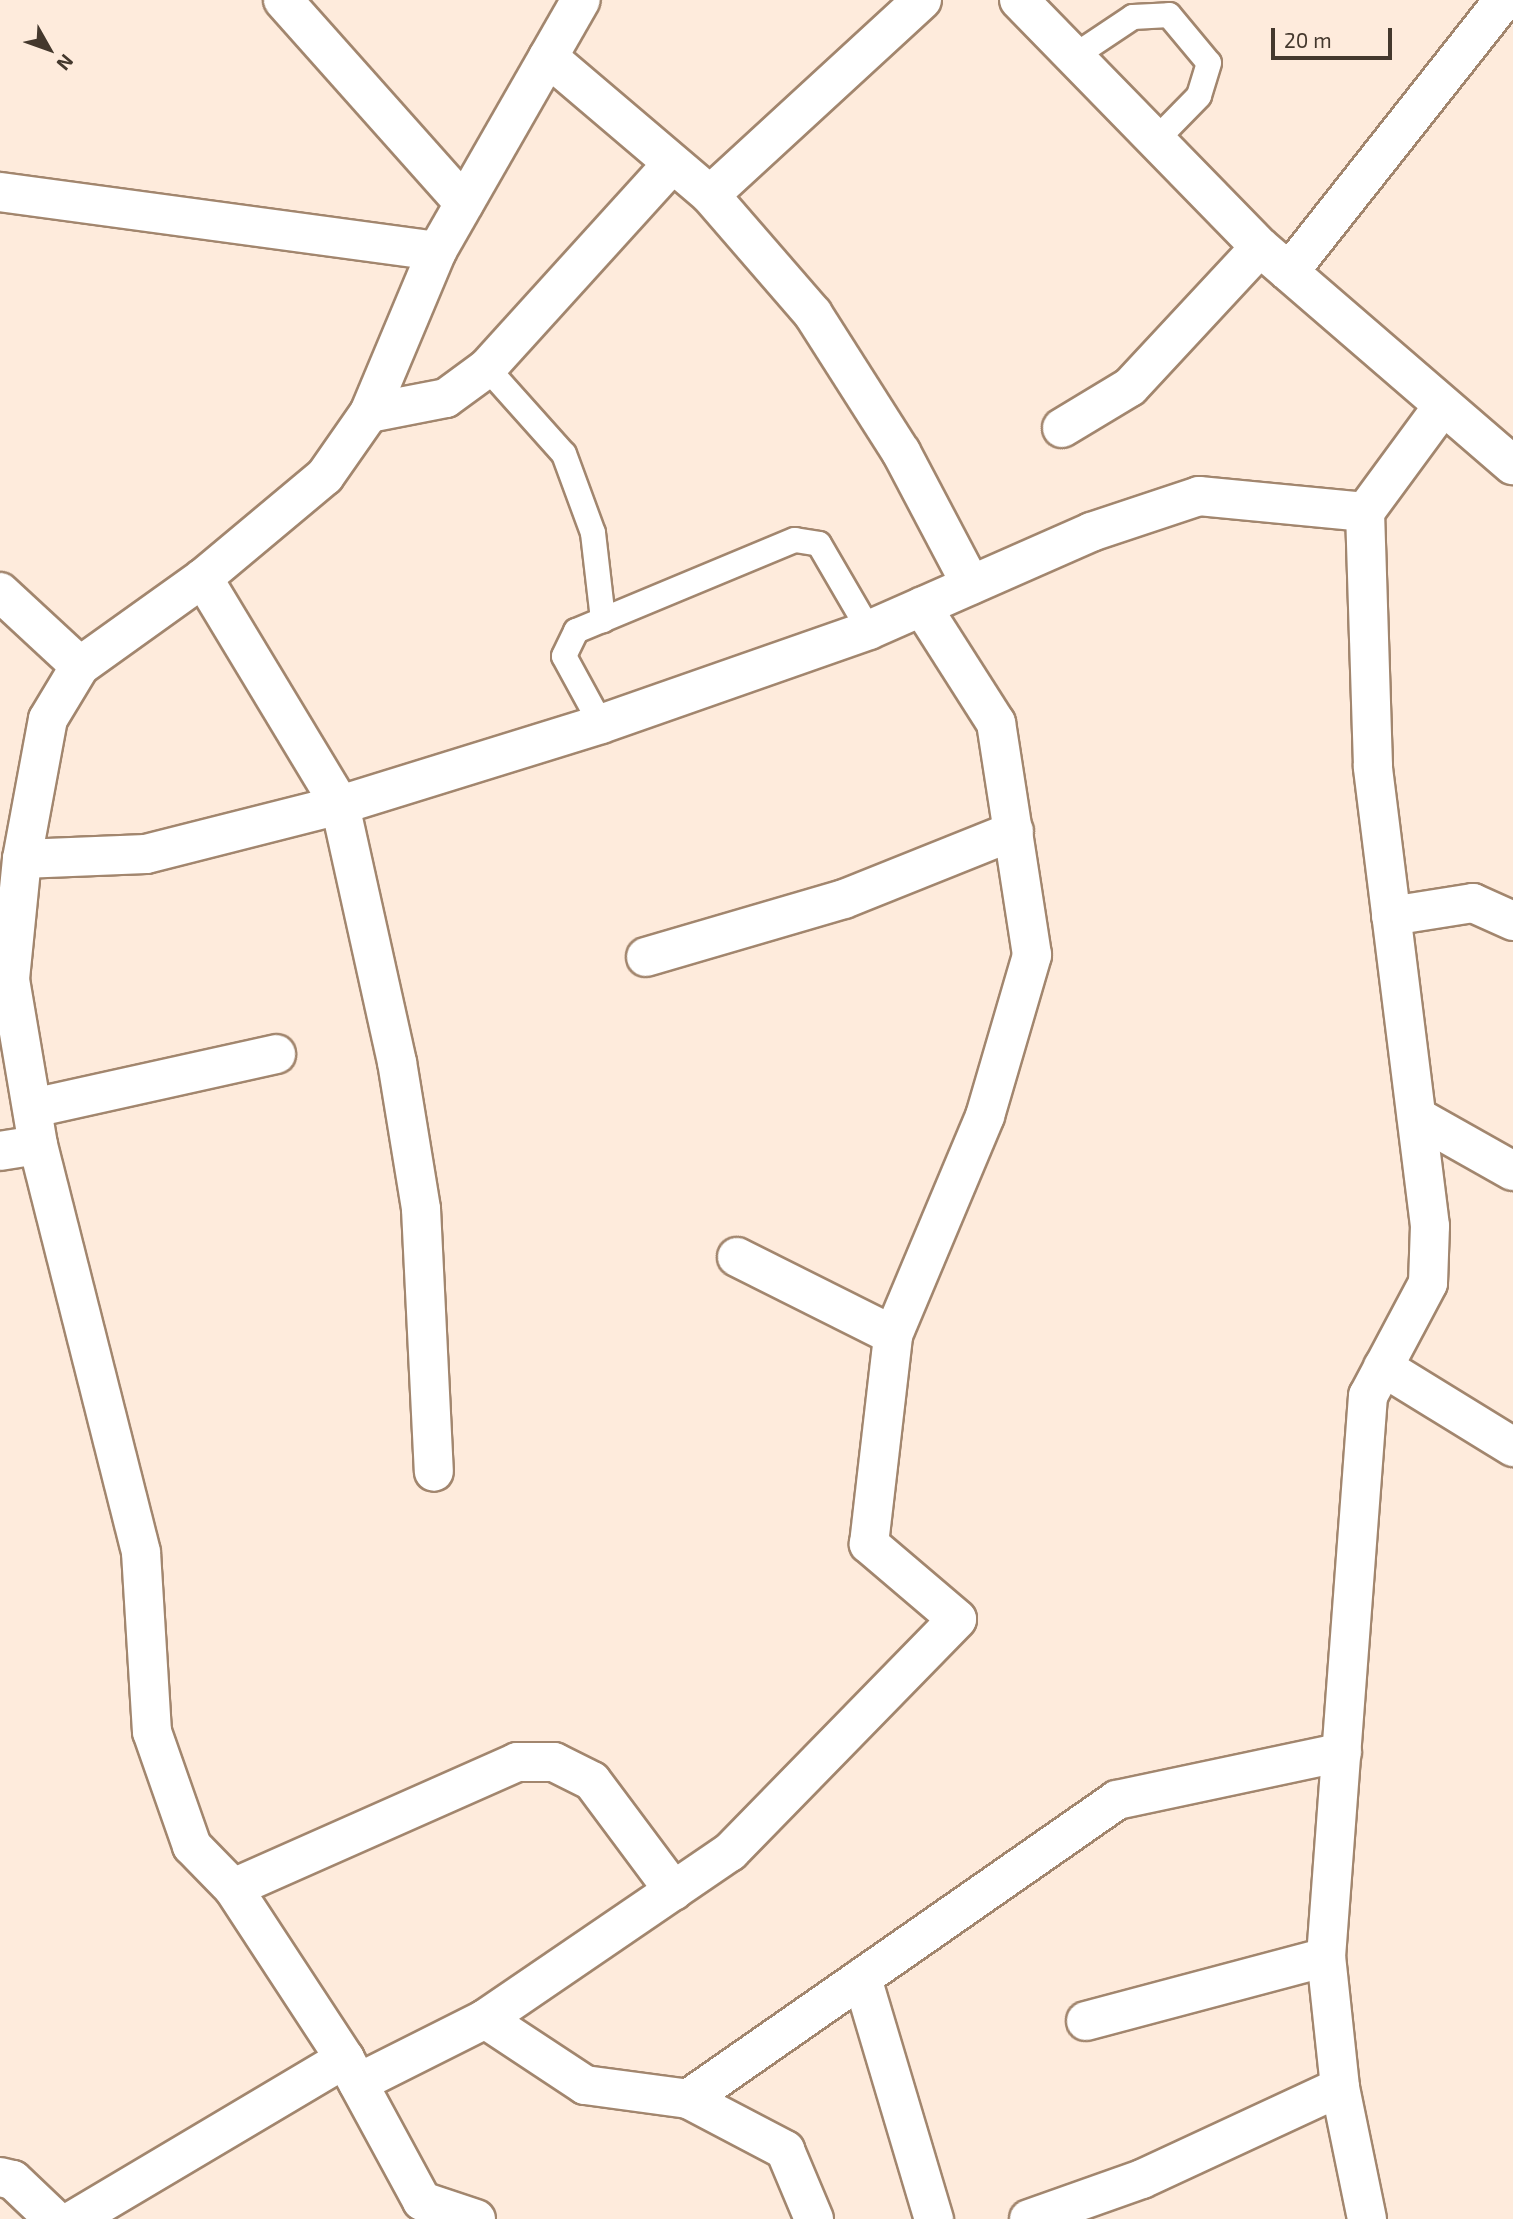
<!DOCTYPE html>
<html>
<head>
<meta charset="utf-8">
<style>
	body { margin:0 }
	#map { position:relative; width:1513px; height:2219px; overflow:hidden; background:#feebdc; font-family:"Exo 2",sans-serif }
	div>[style] { position:absolute }
	[style*='--x'] { left:calc(var(--x)*1px); top:calc(var(--y)*1px); width:calc(var(--w)*1px); rotate:calc(var(--a)*1deg) }
	.roads { filter:drop-shadow(2px 0 #a2866e) drop-shadow(-2px 0 #a2866e) drop-shadow(0 2px #a2866e) drop-shadow(0 -2px #a2866e) }
	.service>* { height:24px; margin:-12px; padding:0 12px; transform-origin:12px; border-radius:12px; background:#fff }
	.minor>* { height:38px; margin:-19px; padding:0 19px; transform-origin:19px; border-radius:19px; background:#fff }
	.secondary>* { height:38px; margin:-19px; padding:0 19px; transform-origin:19px; border-radius:19px; background:#fff }
	span { translate:-50% -50%; white-space:nowrap; text-align:center; line-height:1.15; -webkit-text-stroke:7px #feebdc; paint-order:stroke }
	.north { position:absolute; left:14px; top:14px; width:70px; height:70px; -webkit-text-stroke:5px #feebdc; paint-order:stroke; rotate:130deg; font-size:19px; font-weight:700; line-height:28px; text-align:center; color:#44382d }
	.north::after { content:''; display:block; margin:auto; width:24px; height:32px; background:#44382d; clip-path:polygon(50% 0,100% 100%,50% 72%,0 100%) }
	.scale { position:absolute; left:1271px; top:28px; width:121px; height:32px; box-sizing:border-box; border:4px solid #44382d; border-top:0; padding-left:9px; font-size:21px; line-height:24px; white-space:nowrap; color:#44382d; -webkit-text-stroke:5px #feebdc; paint-order:stroke }
</style>
</head>
<body>
<div id="map">
	<div class="roads">
		<div class="service">
			<div style="--x:1073;--y:57;--w:72;--a:-33.7"></div>
			<div style="--x:1133;--y:17;--w:36;--a:-3"></div>
			<div style="--x:1169;--y:15;--w:62;--a:50.2"></div>
			<div style="--x:1209;--y:63;--w:34;--a:107"></div>
			<div style="--x:1199;--y:96;--w:63;--a:134.4"></div>
			<div style="--x:487;--y:368;--w:115;--a:48.2"></div>
			<div style="--x:564;--y:454;--w:84;--a:69.8"></div>
			<div style="--x:593;--y:533;--w:88;--a:83.4"></div>
			<div style="--x:601;--y:724;--w:77;--a:-118.6"></div>
			<div style="--x:564;--y:656;--w:28;--a:-64"></div>
			<div style="--x:576;--y:631;--w:237;--a:-22.6"></div>
			<div style="--x:795;--y:540;--w:24;--a:9"></div>
			<div style="--x:819;--y:544;--w:99;--a:59.8"></div>
		</div>
		<div class="minor">
			<div style="--x:283;--y:0;--w:272;--a:48.3"></div>
			<div style="--x:548;--y:57;--w:213;--a:40.4"></div>
			<div style="--x:710;--y:195;--w:288;--a:-42.6"></div>
			<div style="--x:0;--y:192;--w:441;--a:7.7"></div>
			<div style="--x:710;--y:195;--w:157;--a:49.1"></div>
			<div style="--x:813;--y:314;--w:164;--a:57.5"></div>
			<div style="--x:901;--y:452;--w:150;--a:62.2"></div>
			<div style="--x:1289;--y:272;--w:347;--a:-51.7"></div>
			<div style="--x:369;--y:413;--w:78;--a:-11"></div>
			<div style="--x:446;--y:398;--w:51;--a:-36.2"></div>
			<div style="--x:487;--y:368;--w:274;--a:-47.8"></div>
			<div style="--x:1062;--y:428;--w:79;--a:-31.1"></div>
			<div style="--x:1130;--y:387;--w:191;--a:-47.1"></div>
			<div style="--x:203;--y:578;--w:265;--a:58.9"></div>
			<div style="--x:340;--y:805;--w:263;--a:77.5"></div>
			<div style="--x:397;--y:1062;--w:149;--a:80.7"></div>
			<div style="--x:421;--y:1209;--w:263;--a:87.2"></div>
			<div style="--x:0;--y:592;--w:109;--a:42.8"></div>
			<div style="--x:22;--y:859;--w:124;--a:-2.3"></div>
			<div style="--x:146;--y:854;--w:200;--a:-14.2"></div>
			<div style="--x:340;--y:805;--w:273;--a:-17.2"></div>
			<div style="--x:601;--y:724;--w:284;--a:-19.3"></div>
			<div style="--x:869;--y:630;--w:243;--a:-23.8"></div>
			<div style="--x:1091;--y:532;--w:114;--a:-18.4"></div>
			<div style="--x:1199;--y:496;--w:167;--a:5.5"></div>
			<div style="--x:1391;--y:916;--w:83;--a:-9"></div>
			<div style="--x:1473;--y:903;--w:44;--a:24.2"></div>
			<div style="--x:646;--y:957;--w:206;--a:-16.3"></div>
			<div style="--x:844;--y:899;--w:183;--a:-21.8"></div>
			<div style="--x:33;--y:1108;--w:249;--a:-12.5"></div>
			<div style="--x:1417;--y:1117;--w:110;--a:29.4"></div>
			<div style="--x:0;--y:1151;--w:38;--a:-9"></div>
			<div style="--x:737;--y:1257;--w:174;--a:26.6"></div>
			<div style="--x:1383;--y:1367;--w:153;--a:31.6"></div>
			<div style="--x:233;--y:1888;--w:311;--a:-23.9"></div>
			<div style="--x:517;--y:1762;--w:37;--a:0"></div>
			<div style="--x:554;--y:1762;--w:42;--a:26.6"></div>
			<div style="--x:592;--y:1781;--w:137;--a:53.3"></div>
			<div style="--x:862;--y:1978;--w:252;--a:73.4"></div>
			<div style="--x:485;--y:2019;--w:297;--a:-34.3"></div>
			<div style="--x:730;--y:1852;--w:325;--a:-45.7"></div>
			<div style="--x:957;--y:1619;--w:116;--a:-139.6"></div>
			<div style="--x:869;--y:1544;--w:210;--a:-83.4"></div>
			<div style="--x:893;--y:1335;--w:238;--a:-67.2"></div>
			<div style="--x:985;--y:1116;--w:168;--a:-73.7"></div>
			<div style="--x:1032;--y:955;--w:235;--a:-98.8"></div>
			<div style="--x:996;--y:723;--w:138;--a:-122.5"></div>
			<div style="--x:1086;--y:2021;--w:248;--a:-14.9"></div>
			<div style="--x:358;--y:2083;--w:142;--a:-26.7"></div>
			<div style="--x:485;--y:2019;--w:120;--a:33.4"></div>
			<div style="--x:585;--y:2085;--w:104;--a:7.7"></div>
			<div style="--x:688;--y:2099;--w:110;--a:27.7"></div>
			<div style="--x:785;--y:2150;--w:75;--a:67.2"></div>
			<div style="--x:688;--y:2099;--w:523;--a:-34.88"></div>
			<div style="--x:1117;--y:1800;--w:230;--a:-12"></div>
			<div style="--x:0;--y:2177;--w:13;--a:13"></div>
			<div style="--x:13;--y:2180;--w:57;--a:43.6"></div>
			<div style="--x:75;--y:2219;--w:314;--a:-30.7"></div>
			<div style="--x:476;--y:2219;--w:57;--a:-161.6"></div>
			<div style="--x:422;--y:2201;--w:162;--a:-118.5"></div>
			<div style="--x:345;--y:2059;--w:204;--a:-123.2"></div>
			<div style="--x:233;--y:1888;--w:59;--a:-134.3"></div>
			<div style="--x:192;--y:1846;--w:121;--a:-109.3"></div>
			<div style="--x:152;--y:1732;--w:180;--a:-93.5"></div>
			<div style="--x:141;--y:1552;--w:420;--a:-104.2"></div>
			<div style="--x:38;--y:1145;--w:168;--a:-99.6"></div>
			<div style="--x:10;--y:979;--w:121;--a:-84.3"></div>
			<div style="--x:22;--y:859;--w:142;--a:-79.5"></div>
			<div style="--x:48;--y:719;--w:62;--a:-58.9"></div>
			<div style="--x:80;--y:666;--w:151;--a:-35.6"></div>
			<div style="--x:203;--y:578;--w:159;--a:-39.9"></div>
			<div style="--x:325;--y:476;--w:77;--a:-55.1"></div>
			<div style="--x:369;--y:413;--w:176;--a:-67.2"></div>
			<div style="--x:437;--y:251;--w:289;--a:-60.2"></div>
			<div style="--x:1029;--y:2219;--w:120;--a:-19.5"></div>
			<div style="--x:1142;--y:2179;--w:218;--a:-24.9"></div>
			<div style="--x:1367;--y:2219;--w:135;--a:-101.6"></div>
			<div style="--x:1340;--y:2087;--w:131;--a:-96.1"></div>
			<div style="--x:1326;--y:1957;--w:563;--a:-85.72"></div>
			<div style="--x:1368;--y:1396;--w:128;--a:-62"></div>
			<div style="--x:1428;--y:1283;--w:57;--a:-88"></div>
			<div style="--x:1430;--y:1226;--w:464;--a:-97.1"></div>
			<div style="--x:1373;--y:766;--w:254;--a:-91.8"></div>
			<div style="--x:1365;--y:512;--w:130;--a:-53.7"></div>
		</div>
		<div class="secondary">
			<div style="--x:1019;--y:0;--w:345;--a:45.7"></div>
			<div style="--x:1260;--y:247;--w:334;--a:40.8"></div>
		</div>
	</div>
	<div class="north">N</div>
	<div class="scale">20 m</div>
</div>
</body>
</html>
